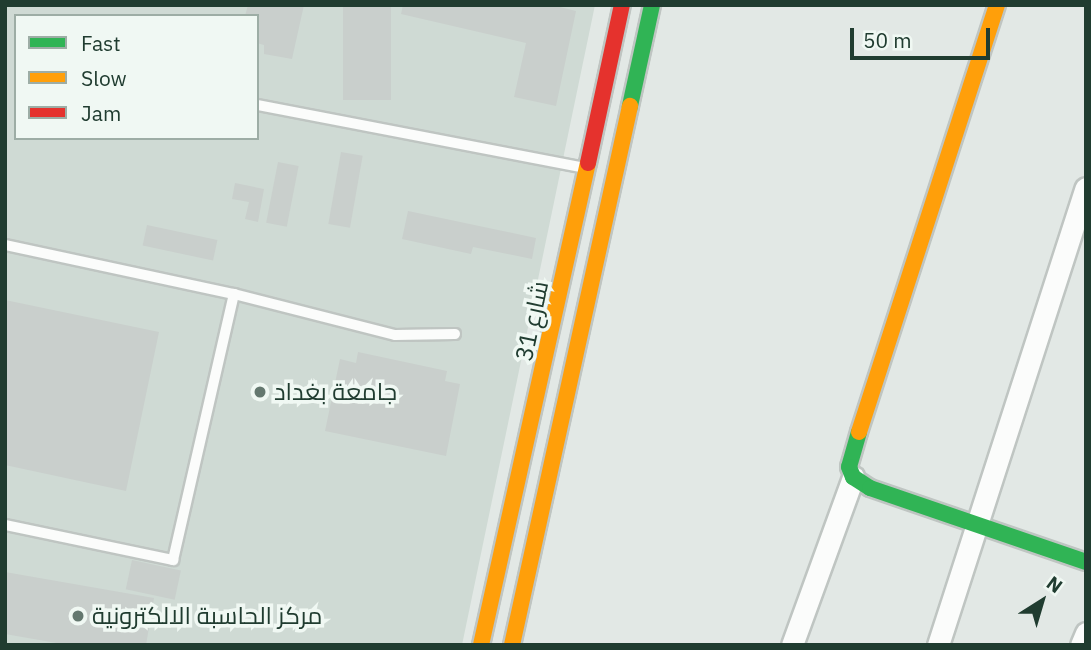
<!DOCTYPE html>
<html>
<head>
<meta charset="utf-8">
<style>
	body { margin:0 }
	#map { position:relative; width:1091px; height:650px; overflow:hidden; background:#e2e8e5; font-family:"IBM Plex Sans",Cairo,sans-serif }
	div>[style] { position:absolute }
	[style*='--x'] { left:calc(var(--x)*1px); top:calc(var(--y)*1px); width:calc(var(--w)*1px); rotate:calc(var(--a)*1deg) }
	.built>* { inset:0; background:#cfdad4 }
	.building>* { inset:0; background:#c9cfcc; transform-origin:0 0 }
	.roads { filter:drop-shadow(2px 0 #bfc5c2) drop-shadow(-2px 0 #bfc5c2) drop-shadow(0 2px #bfc5c2) drop-shadow(0 -2px #bfc5c2) }
	.lane>* { height:10px; margin:-5px; padding:0 5px; transform-origin:5px; border-radius:5px; background:#fbfcfb }
	.street>* { height:21px; margin:-10.5px; padding:0 10.5px; transform-origin:10.5px; border-radius:10.5px; background:#fbfcfb }
	.fast>* { height:16px; margin:-8px; padding:0 8px; transform-origin:8px; border-radius:8px; background:#30b455 }
	.slow>* { height:16px; margin:-8px; padding:0 8px; transform-origin:8px; border-radius:8px; background:#ff9f0a }
	.jam>* { height:16px; margin:-8px; padding:0 8px; transform-origin:8px; border-radius:8px; background:#e5322d }
	.dots>* { width:19px; height:19px; translate:-50% -50%; box-sizing:border-box; border:4px solid #f0f8f3; border-radius:50% }
	span { translate:-50% -50%; white-space:nowrap; text-align:center; line-height:1.15; -webkit-text-stroke:7px #f0f8f3; paint-order:stroke }
	.street-label { font-size:24px; color:#203c30 }
	.poi-label { font-size:24px; color:#203c30 }
	.left { translate:0 -50%; text-align:left }
	.frame { position:absolute; inset:0; border:7px solid #203c30; pointer-events:none }
	.legend { position:absolute; left:14px; top:14px; width:245px; height:126px; box-sizing:border-box; background:#f0f8f3; border:2px solid #9dada5; margin:0; padding:9px 12px; list-style:none; font-size:21px; color:#203c30 }
	.legend li { display:flex; align-items:center; gap:14px; height:35px }
	.legend b { width:35px; border:2px solid #9dada5 }
	.north { position:absolute; left:1007px; top:566px; width:70px; height:70px; -webkit-text-stroke:5px #f0f8f3; paint-order:stroke; rotate:37deg; font-size:19px; font-weight:700; line-height:28px; text-align:center; color:#203c30 }
	.north::after { content:''; display:block; margin:auto; width:24px; height:32px; background:#203c30; clip-path:polygon(50% 0,100% 100%,50% 72%,0 100%) }
	.scale { position:absolute; left:850px; top:28px; width:140px; height:32px; box-sizing:border-box; border:4px solid #203c30; border-top:0; padding-left:9px; font-size:21px; line-height:24px; white-space:nowrap; color:#203c30; -webkit-text-stroke:5px #f0f8f3; paint-order:stroke }
</style>
</head>
<body>
<div id="map">
	<div class="built">
		<div style="clip-path:polygon(evenodd,5px 5px,595px 5px,462px 645px,5px 645px,5px 5px,16px 16px,257px 16px,257px 138px,16px 138px,16px 16px)"></div>
	</div>
	<div class="building">
		<div style="clip-path:polygon(248px 5px,304px 5px,292px 59px,264px 54px,264px 45px,257px 43px,257px 16px,245px 16px)"></div>
		<div style="left:343px;top:5px;width:48px;height:95px"></div>
		<div style="clip-path:polygon(403px 5px,552px 5px,576px 11px,556px 106px,514px 97px,526px 43px,401px 14px)"></div>
		<div style="left:341px;top:152px;width:22px;height:73px;rotate:10deg"></div>
		<div style="left:278px;top:162px;width:21px;height:62px;rotate:11deg"></div>
		<div style="clip-path:polygon(235px 183px,264px 189px,258px 222px,245px 219px,249px 202px,232px 199px)"></div>
		<div style="clip-path:polygon(408px 211px,536px 238px,532px 259px,473px 247px,471px 254px,402px 239px)"></div>
		<div style="left:147px;top:225px;width:72px;height:21px;rotate:12deg"></div>
		<div style="clip-path:polygon(5px 300px,159px 332px,126px 491px,5px 465px)"></div>
		<div style="clip-path:polygon(358px 352px,447px 371px,445px 381px,460px 384px,446px 456px,325px 431px,340px 359px,356px 363px)"></div>
		<div style="left:132px;top:560px;width:50px;height:30px;rotate:12deg"></div>
		<div style="clip-path:polygon(5px 572px,154px 598px,146px 645px,68px 645px,5px 634px)"></div>
	</div>
	<div class="roads">
		<div class="lane">
			<div style="--x:258;--y:105;--w:333;--a:10.9"></div>
			<div style="--x:5;--y:245;--w:234;--a:12.1"></div>
			<div style="--x:5;--y:525;--w:172;--a:11.8"></div>
			<div style="--x:173;--y:560;--w:273;--a:-77.1"></div>
			<div style="--x:234;--y:294;--w:166;--a:14.3"></div>
			<div style="--x:395;--y:335;--w:60;--a:-1"></div>
		</div>
		<div class="street">
			<div style="--x:792;--y:645;--w:179;--a:-70"></div>
			<div style="--x:938;--y:645;--w:480;--a:-72.1"></div>
			<div style="--x:1081;--y:645;--w:13;--a:-67"></div>
		</div>
		<div class="fast">
			<div style="--x:630;--y:106;--w:103;--a:-77.7"></div>
			<div style="--x:859;--y:432;--w:36;--a:106"></div>
			<div style="--x:849;--y:467;--w:11;--a:68"></div>
			<div style="--x:853;--y:477;--w:20;--a:33"></div>
			<div style="--x:870;--y:488;--w:228;--a:18.9"></div>
		</div>
		<div class="slow">
			<div style="--x:859;--y:432;--w:449;--a:-72.1"></div>
			<div style="--x:481;--y:645;--w:494;--a:-77.5"></div>
			<div style="--x:512;--y:645;--w:552;--a:-77.65"></div>
		</div>
		<div class="jam">
			<div style="--x:588;--y:163;--w:162;--a:-77.9"></div>
		</div>
	</div>
	<div class="dots">
		<div style="left:260px;top:392px;background:#64786f"></div>
		<div style="left:78px;top:616px;background:#64786f"></div>
	</div>
	<div class="street-label">
		<span style="left:532px;top:321px;rotate:-78deg">شارع 31</span>
	</div>
	<div class="poi-label">
		<span class="left" style="left:274px;top:392px">جامعة بغداد</span>
		<span class="left" style="left:92px;top:616px">مركز الحاسبة الالكترونية</span>
	</div>
	<div class="frame"></div>
	<ul class="legend">
	<li><b style="height:9px;background:#30b455"></b>Fast</li>
	<li><b style="height:9px;background:#ff9f0a"></b>Slow</li>
	<li><b style="height:9px;background:#e5322d"></b>Jam</li>
	</ul>
	<div class="north">N</div>
	<div class="scale">50 m</div>
</div>
</body>
</html>
